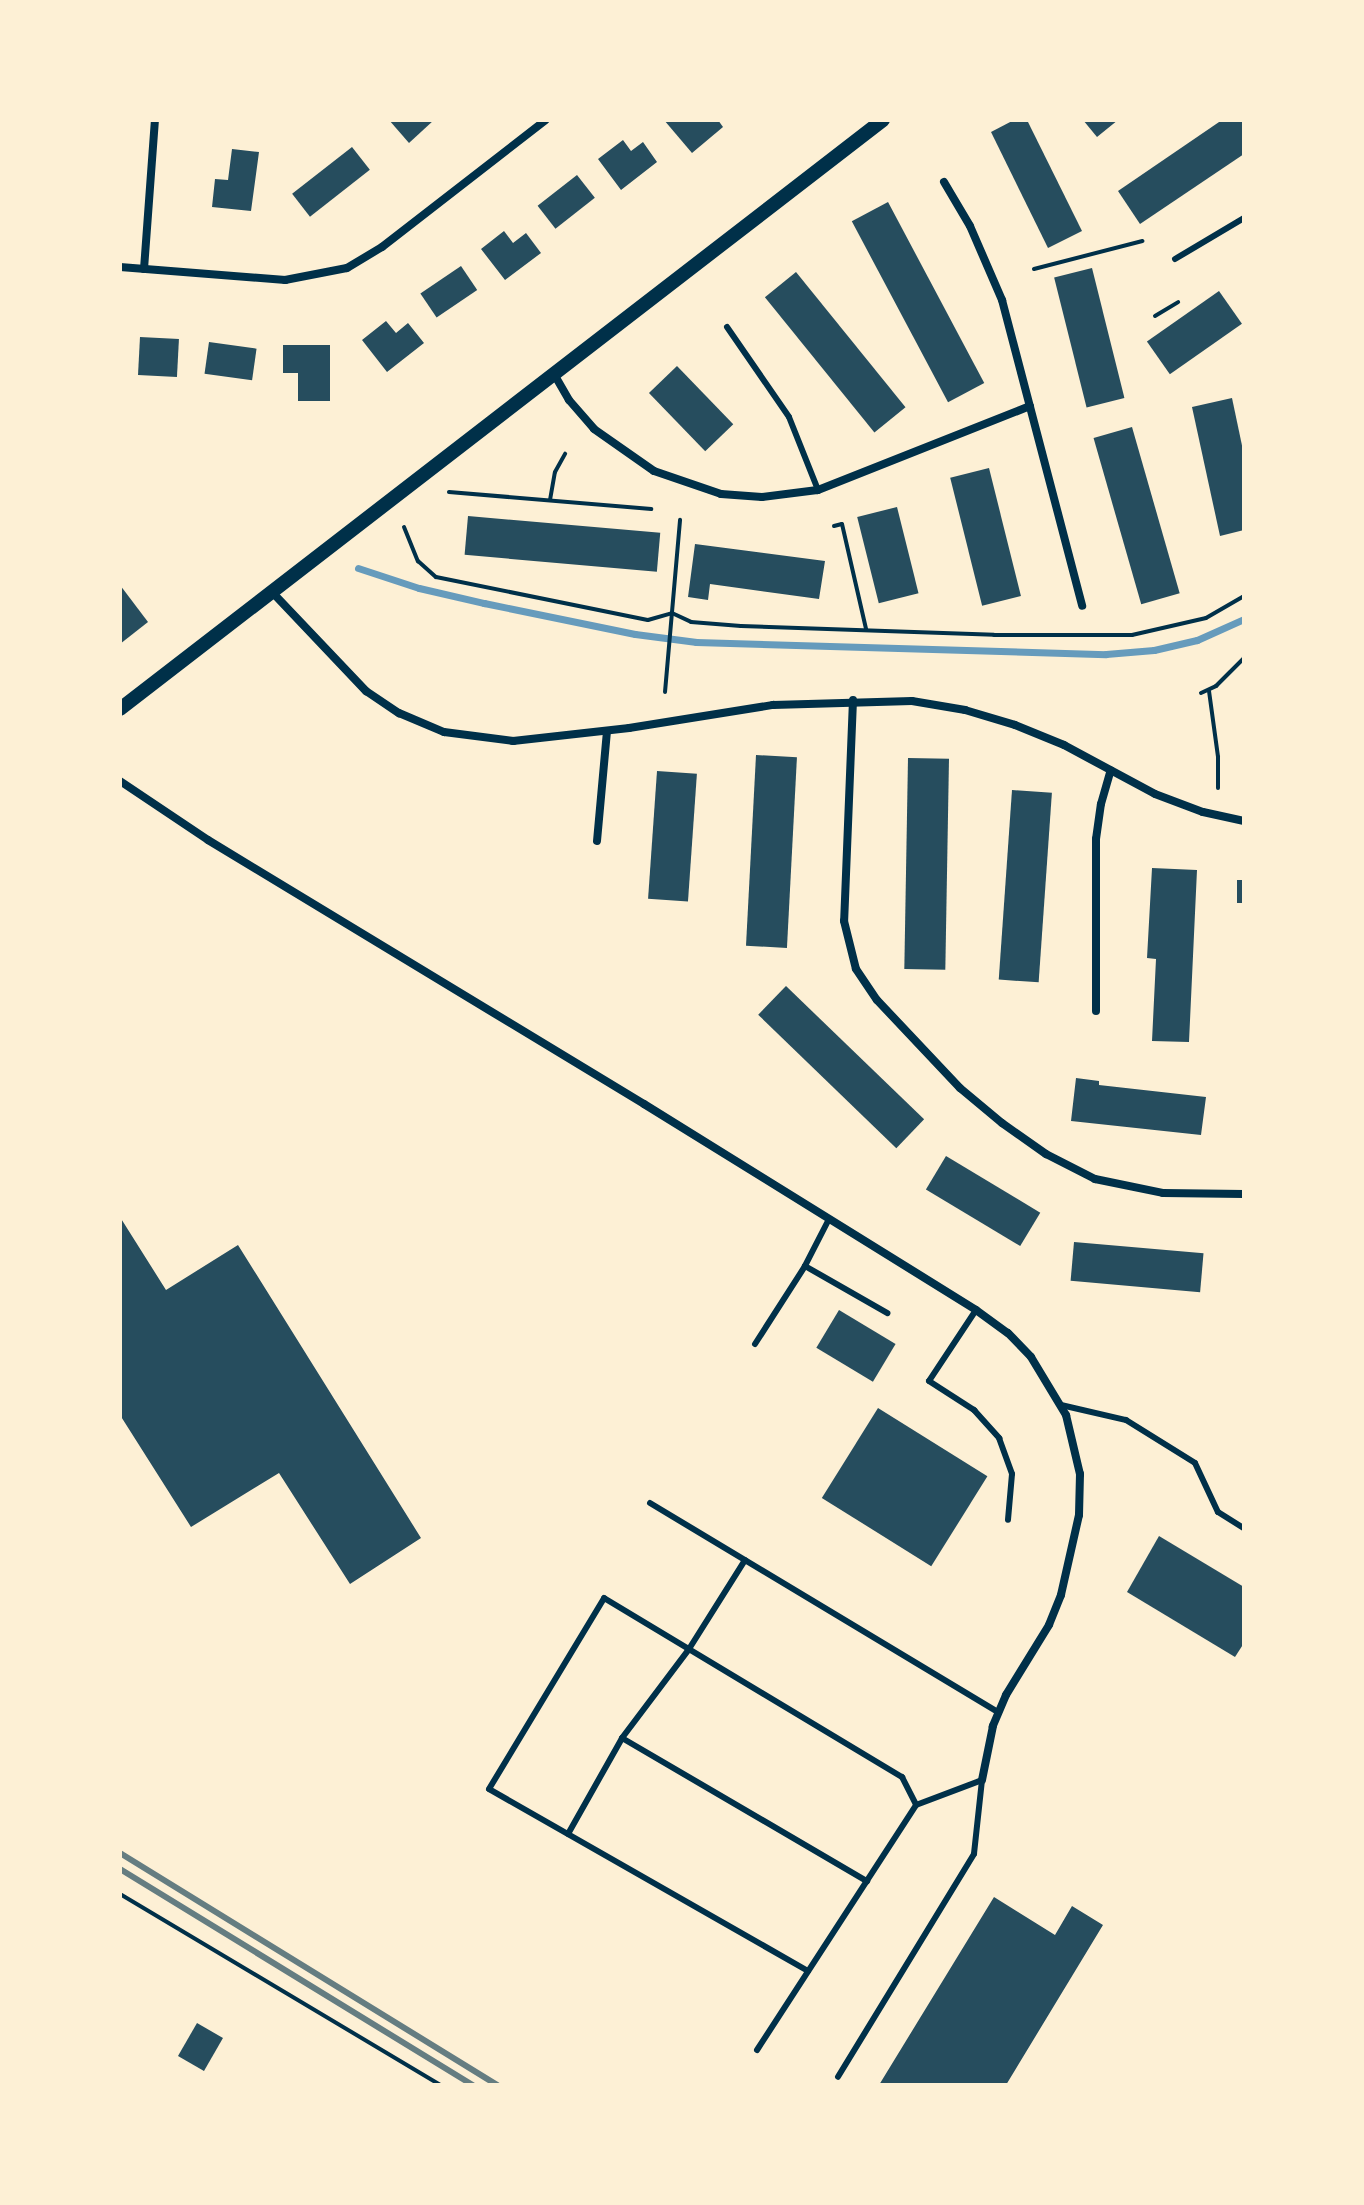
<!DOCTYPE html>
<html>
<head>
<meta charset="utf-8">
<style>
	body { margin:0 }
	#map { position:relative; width:1364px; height:2205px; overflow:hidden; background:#fdf0d5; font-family:"Golos Text",sans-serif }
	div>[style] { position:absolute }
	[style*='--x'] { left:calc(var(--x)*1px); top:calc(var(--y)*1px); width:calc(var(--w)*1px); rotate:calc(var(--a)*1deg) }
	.stream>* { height:7px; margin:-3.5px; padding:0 3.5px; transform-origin:3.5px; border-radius:3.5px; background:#669bbc }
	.building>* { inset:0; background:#264d5e; transform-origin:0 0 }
	.path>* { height:4px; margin:-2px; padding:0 2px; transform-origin:2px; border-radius:2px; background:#003049 }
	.service>* { height:6px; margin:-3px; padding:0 3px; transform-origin:3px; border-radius:3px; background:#003049 }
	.minor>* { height:8px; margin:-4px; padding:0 4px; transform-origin:4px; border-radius:4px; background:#003049 }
	.tertiary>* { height:14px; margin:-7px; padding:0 7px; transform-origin:7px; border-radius:7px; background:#003049 }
	.rail>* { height:6px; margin:-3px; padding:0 3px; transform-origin:3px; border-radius:3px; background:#657d81 }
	span { translate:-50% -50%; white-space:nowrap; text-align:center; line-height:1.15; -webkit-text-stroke:7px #fdf0d5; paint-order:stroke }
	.frame { position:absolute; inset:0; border:122px solid #fdf0d5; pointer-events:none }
</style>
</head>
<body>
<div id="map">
	<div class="stream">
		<div style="--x:358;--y:568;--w:64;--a:18.2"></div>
		<div style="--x:419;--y:588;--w:67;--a:13"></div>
		<div style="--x:484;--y:603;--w:154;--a:11.6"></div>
		<div style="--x:635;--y:634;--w:62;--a:7.5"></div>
		<div style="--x:696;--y:642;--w:410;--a:1.7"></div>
		<div style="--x:1106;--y:654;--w:48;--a:-4.8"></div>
		<div style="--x:1154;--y:650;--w:44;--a:-13.1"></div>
		<div style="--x:1197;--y:640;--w:51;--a:-24.1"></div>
	</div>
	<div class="building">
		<div style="clip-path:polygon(389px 120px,434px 120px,409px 143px)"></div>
		<div style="clip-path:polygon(664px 120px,718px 120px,723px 127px,692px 153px)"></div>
		<div style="clip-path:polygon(1014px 120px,1027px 120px,1082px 231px,1048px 248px,991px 132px)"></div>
		<div style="clip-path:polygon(1083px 120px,1118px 120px,1097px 137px)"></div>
		<div style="clip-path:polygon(1222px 120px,1244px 120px,1244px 154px,1140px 224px,1118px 191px)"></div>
		<div style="clip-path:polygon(623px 140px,631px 151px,643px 142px,657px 162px,621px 190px,598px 159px)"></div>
		<div style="left:352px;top:147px;width:29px;height:76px;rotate:52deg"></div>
		<div style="clip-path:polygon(232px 149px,259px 152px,251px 211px,212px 207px,215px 179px,228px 180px)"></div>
		<div style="left:577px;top:175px;width:29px;height:50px;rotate:52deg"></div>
		<div style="left:888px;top:202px;width:205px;height:41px;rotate:62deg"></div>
		<div style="clip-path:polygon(504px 231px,513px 243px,526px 233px,541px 253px,505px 280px,481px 249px)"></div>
		<div style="left:461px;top:266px;width:29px;height:49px;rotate:56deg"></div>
		<div style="left:1092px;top:268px;width:134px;height:39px;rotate:76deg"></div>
		<div style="left:796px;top:272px;width:174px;height:40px;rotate:51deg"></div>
		<div style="left:1219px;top:291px;width:40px;height:88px;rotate:55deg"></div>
		<div style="clip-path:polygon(386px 321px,396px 333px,408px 323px,424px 343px,387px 372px,362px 340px)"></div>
		<div style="left:140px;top:337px;width:39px;height:38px;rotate:3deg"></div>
		<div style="left:209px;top:342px;width:48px;height:32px;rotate:8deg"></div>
		<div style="clip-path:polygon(283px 345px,330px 345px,330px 401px,298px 401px,298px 373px,283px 373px)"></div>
		<div style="left:677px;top:366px;width:81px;height:39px;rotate:46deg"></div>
		<div style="clip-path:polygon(1232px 398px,1244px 455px,1244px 530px,1220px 536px,1192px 407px)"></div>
		<div style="left:1132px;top:427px;width:173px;height:40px;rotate:74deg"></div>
		<div style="left:989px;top:468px;width:132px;height:40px;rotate:76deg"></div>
		<div style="left:897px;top:507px;width:89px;height:41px;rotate:76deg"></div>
		<div style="left:468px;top:516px;width:193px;height:39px;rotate:5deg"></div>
		<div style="clip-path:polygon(695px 544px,825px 561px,819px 599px,710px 584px,708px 600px,688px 597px)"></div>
		<div style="clip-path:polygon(120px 585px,148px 622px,120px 644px)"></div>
		<div style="left:756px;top:755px;width:41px;height:191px;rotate:3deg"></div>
		<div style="left:908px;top:758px;width:41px;height:211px;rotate:1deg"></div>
		<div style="left:657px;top:771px;width:40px;height:128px;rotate:4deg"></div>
		<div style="left:1012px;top:790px;width:40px;height:190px;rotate:4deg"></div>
		<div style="clip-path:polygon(1152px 868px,1197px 870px,1189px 1042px,1152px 1041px,1156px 959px,1147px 958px)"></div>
		<div style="left:1237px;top:880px;width:7px;height:23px"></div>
		<div style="left:786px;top:986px;width:192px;height:40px;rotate:44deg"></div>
		<div style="clip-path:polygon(1076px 1078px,1099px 1081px,1099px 1085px,1206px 1097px,1201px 1135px,1071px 1121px)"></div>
		<div style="left:946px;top:1156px;width:110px;height:39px;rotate:31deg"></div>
		<div style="clip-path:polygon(120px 1217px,166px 1290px,238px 1245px,421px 1538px,350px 1584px,279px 1473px,191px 1527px,120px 1415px)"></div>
		<div style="left:1074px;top:1242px;width:130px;height:39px;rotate:5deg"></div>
		<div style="left:839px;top:1310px;width:66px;height:44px;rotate:31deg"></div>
		<div style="left:878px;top:1408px;width:129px;height:106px;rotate:32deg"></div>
		<div style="clip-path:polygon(1159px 1536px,1244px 1587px,1244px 1643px,1235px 1657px,1127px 1592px)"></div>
		<div style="clip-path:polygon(994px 1897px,1055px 1935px,1072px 1906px,1103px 1925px,1006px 2085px,879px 2085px)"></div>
		<div style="left:197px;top:2023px;width:30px;height:38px;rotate:30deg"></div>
	</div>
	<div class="path">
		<div style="--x:1034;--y:269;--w:112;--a:-14.5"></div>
		<div style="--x:1155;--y:316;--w:27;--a:-31"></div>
		<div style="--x:449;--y:492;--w:203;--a:4.8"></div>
		<div style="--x:550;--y:500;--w:28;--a:-80"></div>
		<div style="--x:555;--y:472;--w:21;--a:-61"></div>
		<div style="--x:834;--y:526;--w:8;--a:-14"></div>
		<div style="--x:842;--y:524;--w:108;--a:77.1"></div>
		<div style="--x:404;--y:527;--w:37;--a:68"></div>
		<div style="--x:418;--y:561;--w:24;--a:42"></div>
		<div style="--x:436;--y:577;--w:216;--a:11.5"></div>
		<div style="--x:648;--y:620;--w:25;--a:-16"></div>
		<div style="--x:672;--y:613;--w:21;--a:25"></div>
		<div style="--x:691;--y:622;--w:50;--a:4.6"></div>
		<div style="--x:741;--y:626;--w:253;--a:2"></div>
		<div style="--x:994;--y:635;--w:138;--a:0"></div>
		<div style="--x:1132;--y:635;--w:76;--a:-12.9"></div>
		<div style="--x:1206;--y:618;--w:44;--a:-30.1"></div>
		<div style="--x:1209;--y:691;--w:67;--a:82.2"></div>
		<div style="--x:1218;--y:757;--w:31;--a:90"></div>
		<div style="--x:665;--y:692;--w:173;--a:-85"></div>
		<div style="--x:1201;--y:693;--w:17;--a:-25"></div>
		<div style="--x:1216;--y:686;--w:40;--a:-45"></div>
		<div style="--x:120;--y:1894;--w:373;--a:30.8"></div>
	</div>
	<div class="service">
		<div style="--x:1175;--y:259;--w:80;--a:-30.7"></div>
		<div style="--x:727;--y:327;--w:109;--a:55.4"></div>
		<div style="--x:789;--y:417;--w:79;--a:68.3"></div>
		<div style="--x:829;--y:1219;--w:53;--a:117.1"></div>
		<div style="--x:805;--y:1266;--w:95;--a:29.8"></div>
		<div style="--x:976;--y:1310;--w:85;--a:123.5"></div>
		<div style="--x:929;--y:1381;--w:54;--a:32.8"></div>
		<div style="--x:974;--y:1410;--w:38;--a:48"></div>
		<div style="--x:999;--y:1438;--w:38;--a:70"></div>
		<div style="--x:1012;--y:1474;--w:46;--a:95"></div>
		<div style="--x:755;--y:1344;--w:93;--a:-57.3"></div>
		<div style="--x:1061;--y:1405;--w:67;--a:13"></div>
		<div style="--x:1126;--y:1420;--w:81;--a:31.9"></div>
		<div style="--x:1195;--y:1463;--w:54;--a:64.9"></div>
		<div style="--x:1218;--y:1512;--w:31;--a:32"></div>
		<div style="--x:650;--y:1503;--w:407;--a:31"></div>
		<div style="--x:622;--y:1738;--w:284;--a:30.3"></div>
		<div style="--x:568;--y:1834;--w:110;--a:-60.6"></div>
		<div style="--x:622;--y:1738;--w:111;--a:-53"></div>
		<div style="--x:689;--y:1649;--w:105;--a:-57.8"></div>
		<div style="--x:808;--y:1971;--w:367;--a:-150.3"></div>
		<div style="--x:489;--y:1789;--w:223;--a:-58.9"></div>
		<div style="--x:604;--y:1598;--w:348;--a:31"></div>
		<div style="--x:902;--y:1777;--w:31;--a:63"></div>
		<div style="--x:757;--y:2050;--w:292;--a:-57"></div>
		<div style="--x:916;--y:1805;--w:71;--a:-20.7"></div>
		<div style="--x:982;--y:1780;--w:74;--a:96.2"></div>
		<div style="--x:974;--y:1854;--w:261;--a:121.4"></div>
	</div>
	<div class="minor">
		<div style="--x:944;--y:182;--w:51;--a:59.4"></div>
		<div style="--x:970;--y:226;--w:81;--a:66.6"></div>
		<div style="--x:1002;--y:300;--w:316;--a:75.3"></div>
		<div style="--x:120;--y:267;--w:166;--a:4.5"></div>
		<div style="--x:285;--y:280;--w:63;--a:-11"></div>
		<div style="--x:347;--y:268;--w:41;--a:-31"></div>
		<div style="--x:382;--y:247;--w:207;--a:-37.8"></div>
		<div style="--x:144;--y:269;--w:149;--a:-85.8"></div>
		<div style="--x:554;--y:374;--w:30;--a:60"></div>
		<div style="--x:569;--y:400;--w:38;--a:49"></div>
		<div style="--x:594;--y:429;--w:73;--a:35"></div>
		<div style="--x:654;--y:471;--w:71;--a:18.9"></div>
		<div style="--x:721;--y:494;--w:41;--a:4.2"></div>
		<div style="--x:762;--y:497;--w:56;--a:-7.1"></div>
		<div style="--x:818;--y:490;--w:228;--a:-21.6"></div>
		<div style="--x:272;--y:592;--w:137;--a:46.5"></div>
		<div style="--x:366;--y:691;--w:40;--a:34"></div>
		<div style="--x:399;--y:713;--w:49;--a:22.9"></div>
		<div style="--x:444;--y:732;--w:70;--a:7.4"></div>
		<div style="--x:513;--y:741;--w:117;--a:-6.4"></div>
		<div style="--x:629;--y:728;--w:146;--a:-9.1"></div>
		<div style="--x:773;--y:705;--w:139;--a:-1.6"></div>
		<div style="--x:912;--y:701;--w:54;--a:9.6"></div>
		<div style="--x:965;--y:710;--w:52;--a:16.7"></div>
		<div style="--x:1015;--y:725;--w:53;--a:22.2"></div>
		<div style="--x:1064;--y:745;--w:103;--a:28.3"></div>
		<div style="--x:1155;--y:794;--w:51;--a:20.6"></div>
		<div style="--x:1203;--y:812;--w:42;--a:12.4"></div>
		<div style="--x:853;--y:700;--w:221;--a:92.3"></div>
		<div style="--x:844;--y:921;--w:49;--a:76"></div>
		<div style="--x:856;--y:969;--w:37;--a:56"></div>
		<div style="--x:877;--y:1000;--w:121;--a:46.7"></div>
		<div style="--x:960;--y:1088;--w:55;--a:39.8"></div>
		<div style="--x:1002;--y:1123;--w:54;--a:35.2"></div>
		<div style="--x:1046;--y:1154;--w:55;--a:27"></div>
		<div style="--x:1095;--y:1179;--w:69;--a:11.6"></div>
		<div style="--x:1163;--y:1193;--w:81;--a:0.7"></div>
		<div style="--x:120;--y:781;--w:106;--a:33.8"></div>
		<div style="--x:208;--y:840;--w:510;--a:31.2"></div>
		<div style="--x:644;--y:1104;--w:391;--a:31.8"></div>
		<div style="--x:976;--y:1310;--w:39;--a:36"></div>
		<div style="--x:1008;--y:1333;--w:33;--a:46"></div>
		<div style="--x:1031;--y:1357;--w:68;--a:58.9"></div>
		<div style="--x:1066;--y:1415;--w:61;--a:76.7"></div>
		<div style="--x:1080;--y:1474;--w:41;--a:91.4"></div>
		<div style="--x:1079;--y:1515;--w:82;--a:102.7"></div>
		<div style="--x:1061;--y:1595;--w:32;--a:112"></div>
		<div style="--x:1049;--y:1625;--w:82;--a:121.6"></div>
		<div style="--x:1006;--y:1695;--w:34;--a:113"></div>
		<div style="--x:993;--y:1726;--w:55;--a:101.5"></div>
		<div style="--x:597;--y:841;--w:110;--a:-84.8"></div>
		<div style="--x:1096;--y:1011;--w:172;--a:-90"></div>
		<div style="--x:1096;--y:839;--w:35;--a:-82"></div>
		<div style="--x:1101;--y:804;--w:35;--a:-74"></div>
	</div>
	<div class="tertiary">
		<div style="--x:120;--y:709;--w:964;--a:-37.67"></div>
	</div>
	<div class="rail">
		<div style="--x:120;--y:1853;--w:443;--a:31.6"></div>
		<div style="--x:120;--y:1869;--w:414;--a:31.5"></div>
	</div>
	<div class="frame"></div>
</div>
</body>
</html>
